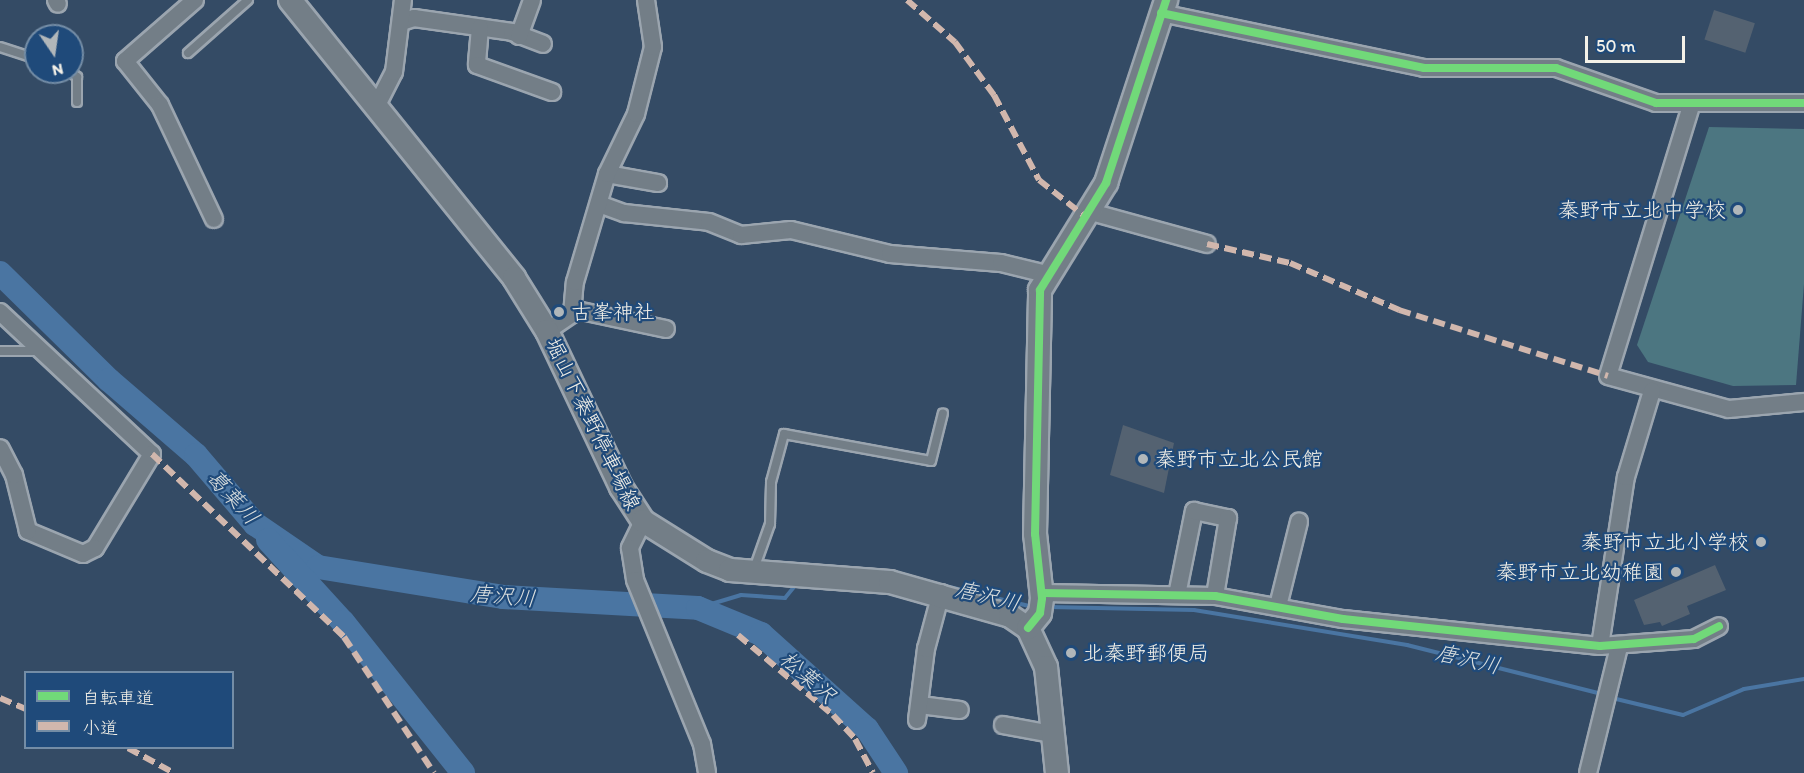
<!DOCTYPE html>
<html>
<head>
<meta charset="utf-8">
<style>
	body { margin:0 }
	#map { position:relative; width:1804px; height:773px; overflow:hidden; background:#344b65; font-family:Itim,"Klee One",sans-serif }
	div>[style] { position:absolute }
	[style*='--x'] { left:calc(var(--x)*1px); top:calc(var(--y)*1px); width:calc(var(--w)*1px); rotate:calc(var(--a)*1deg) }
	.green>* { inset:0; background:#4c7681 }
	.stream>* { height:4px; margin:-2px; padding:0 2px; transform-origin:2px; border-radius:2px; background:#4a75a2 }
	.river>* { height:24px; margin:-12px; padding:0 12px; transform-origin:12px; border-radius:12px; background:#4a75a2 }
	.building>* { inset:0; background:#546271; transform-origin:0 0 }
	.roads { filter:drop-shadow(2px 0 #9ba5af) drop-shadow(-2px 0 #9ba5af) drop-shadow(0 2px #9ba5af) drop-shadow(0 -2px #9ba5af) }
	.lane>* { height:8px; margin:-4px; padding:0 4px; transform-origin:4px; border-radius:4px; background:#737e87 }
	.street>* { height:16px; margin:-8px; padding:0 8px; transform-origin:8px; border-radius:8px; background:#737e87 }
	.secondary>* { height:22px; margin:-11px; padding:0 11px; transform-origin:11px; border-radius:11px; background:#737e87 }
	.quiet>* { height:6px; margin-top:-3px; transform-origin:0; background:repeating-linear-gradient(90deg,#d1b7ad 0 12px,transparent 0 18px) }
	.cycleway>* { height:8px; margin:-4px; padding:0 4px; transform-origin:4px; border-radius:4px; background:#71d979 }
	.dots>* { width:16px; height:16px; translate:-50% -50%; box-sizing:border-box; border:3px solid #1f4a7a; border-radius:50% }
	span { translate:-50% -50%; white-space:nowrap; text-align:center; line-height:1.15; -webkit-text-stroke:4.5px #1f4a7a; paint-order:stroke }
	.poi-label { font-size:21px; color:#f4f1e8 }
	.right { translate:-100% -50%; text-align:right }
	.left { translate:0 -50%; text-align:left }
	.street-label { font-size:21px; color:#f4f1e8 }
	.water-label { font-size:22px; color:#dbdfde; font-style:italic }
	.legend { position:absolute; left:24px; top:671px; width:210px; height:78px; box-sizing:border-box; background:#1f4a7a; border:2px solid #748da6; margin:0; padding:8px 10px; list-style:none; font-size:18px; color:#f4f1e8 }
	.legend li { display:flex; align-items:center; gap:12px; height:30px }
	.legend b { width:30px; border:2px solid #748da6 }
	.north { position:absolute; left:24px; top:24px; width:60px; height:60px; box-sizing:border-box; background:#1f4a7a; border:2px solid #748da6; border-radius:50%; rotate:167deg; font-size:16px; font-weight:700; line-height:24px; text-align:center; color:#f4f1e8 }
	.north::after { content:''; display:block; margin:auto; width:21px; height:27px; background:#b1b7ba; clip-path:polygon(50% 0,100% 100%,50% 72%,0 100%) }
	.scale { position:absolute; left:1585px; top:36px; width:100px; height:27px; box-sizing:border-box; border:3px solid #f4f1e8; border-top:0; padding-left:8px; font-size:18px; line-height:21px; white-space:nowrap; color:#f4f1e8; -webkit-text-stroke:4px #1f4a7a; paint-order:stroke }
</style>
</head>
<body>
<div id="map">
	<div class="green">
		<div style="clip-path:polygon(1709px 127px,1804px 129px,1804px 284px,1796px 385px,1733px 386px,1648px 362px,1637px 345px)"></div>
	</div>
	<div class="stream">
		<div style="--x:829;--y:567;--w:16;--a:4"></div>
		<div style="--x:941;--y:585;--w:95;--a:13.4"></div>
		<div style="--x:1049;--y:607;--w:145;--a:1.2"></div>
		<div style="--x:1194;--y:610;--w:216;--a:9.3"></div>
		<div style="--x:1407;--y:645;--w:201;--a:14.1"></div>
		<div style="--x:698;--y:608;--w:45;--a:-16.8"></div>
		<div style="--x:741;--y:595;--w:44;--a:3.9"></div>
		<div style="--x:785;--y:598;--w:21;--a:-51"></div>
		<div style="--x:1612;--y:698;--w:73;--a:13.5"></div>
		<div style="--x:1683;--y:715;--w:66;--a:-23.1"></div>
		<div style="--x:1744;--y:689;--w:61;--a:-9.5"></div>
	</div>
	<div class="river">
		<div style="--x:0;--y:273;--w:153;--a:44.5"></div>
		<div style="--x:109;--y:380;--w:115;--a:40.8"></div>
		<div style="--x:196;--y:455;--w:91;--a:49.5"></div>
		<div style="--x:255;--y:524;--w:76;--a:34.3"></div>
		<div style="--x:318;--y:567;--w:187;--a:9.2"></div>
		<div style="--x:503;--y:597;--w:195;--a:3.2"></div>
		<div style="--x:698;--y:608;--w:68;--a:22.4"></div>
		<div style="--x:761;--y:634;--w:142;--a:41.9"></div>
		<div style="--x:867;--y:729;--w:53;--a:56.6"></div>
		<div style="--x:268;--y:540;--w:111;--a:47.6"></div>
		<div style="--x:343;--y:622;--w:193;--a:51.5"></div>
	</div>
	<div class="building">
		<div style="left:1714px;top:10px;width:43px;height:31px;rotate:18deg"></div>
		<div style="clip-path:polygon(1123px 425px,1174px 443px,1164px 493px,1110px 475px)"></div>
		<div style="clip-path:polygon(1715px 565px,1726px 590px,1687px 606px,1690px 614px,1662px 626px,1660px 622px,1644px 625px,1634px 600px)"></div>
	</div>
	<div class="roads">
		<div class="lane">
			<div style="--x:0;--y:47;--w:38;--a:18"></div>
			<div style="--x:188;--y:53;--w:80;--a:-41.5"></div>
			<div style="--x:71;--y:72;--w:8;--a:40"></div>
			<div style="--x:77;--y:77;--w:25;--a:90"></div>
			<div style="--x:0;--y:351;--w:39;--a:0"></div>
			<div style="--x:753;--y:572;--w:51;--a:-70.5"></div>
			<div style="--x:770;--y:524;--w:42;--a:-88.6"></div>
			<div style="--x:771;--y:482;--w:50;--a:-74.8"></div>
			<div style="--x:784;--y:434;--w:149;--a:10.4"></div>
			<div style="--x:931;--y:461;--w:49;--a:-76"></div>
		</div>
		<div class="street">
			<div style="--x:56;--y:0;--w:4;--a:63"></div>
			<div style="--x:195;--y:0;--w:93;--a:138.9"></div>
			<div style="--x:125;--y:61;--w:56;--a:51.5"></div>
			<div style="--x:160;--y:105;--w:126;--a:64.7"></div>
			<div style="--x:1161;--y:13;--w:269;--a:11.8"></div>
			<div style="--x:1424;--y:68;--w:132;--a:0"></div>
			<div style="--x:1556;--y:68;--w:106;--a:19.3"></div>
			<div style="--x:1656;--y:103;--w:148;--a:0"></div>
			<div style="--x:402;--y:22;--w:13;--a:-18"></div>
			<div style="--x:414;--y:18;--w:99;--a:8.1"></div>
			<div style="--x:512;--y:32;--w:33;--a:21"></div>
			<div style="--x:480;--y:28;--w:37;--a:95"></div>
			<div style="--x:477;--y:65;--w:80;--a:19.8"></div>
			<div style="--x:519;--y:36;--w:38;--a:-70"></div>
			<div style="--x:377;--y:105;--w:37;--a:-63"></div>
			<div style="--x:394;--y:72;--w:73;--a:-82.9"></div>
			<div style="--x:1691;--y:106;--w:282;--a:107.1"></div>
			<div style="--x:1608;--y:376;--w:125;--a:15.3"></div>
			<div style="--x:1729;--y:409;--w:75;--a:-5.3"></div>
			<div style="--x:607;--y:174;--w:52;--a:10"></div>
			<div style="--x:599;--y:204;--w:27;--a:20"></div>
			<div style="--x:624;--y:213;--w:85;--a:6"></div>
			<div style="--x:709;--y:222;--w:35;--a:22"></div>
			<div style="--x:741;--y:235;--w:50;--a:-5.7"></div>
			<div style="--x:791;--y:230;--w:102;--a:13.6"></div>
			<div style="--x:890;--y:254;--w:111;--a:4.6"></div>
			<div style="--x:1001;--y:263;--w:46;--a:13.7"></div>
			<div style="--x:1091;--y:212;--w:120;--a:15.4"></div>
			<div style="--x:572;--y:309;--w:96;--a:12"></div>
			<div style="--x:0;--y:312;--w:208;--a:43.1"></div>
			<div style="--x:152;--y:454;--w:110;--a:121.2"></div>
			<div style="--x:95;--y:548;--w:13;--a:153"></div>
			<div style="--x:83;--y:554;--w:60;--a:-157.3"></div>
			<div style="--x:28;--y:531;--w:58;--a:-104"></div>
			<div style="--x:14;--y:475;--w:30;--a:-117"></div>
			<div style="--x:547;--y:331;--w:30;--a:-34"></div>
			<div style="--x:572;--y:314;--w:32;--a:-85"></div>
			<div style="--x:575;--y:282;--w:113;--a:-73.5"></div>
			<div style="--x:607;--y:174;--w:67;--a:-64.2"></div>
			<div style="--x:636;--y:114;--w:69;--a:-75.8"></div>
			<div style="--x:653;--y:47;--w:48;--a:-98.5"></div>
			<div style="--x:643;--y:521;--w:30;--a:116"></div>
			<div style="--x:630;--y:548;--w:32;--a:81"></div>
			<div style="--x:635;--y:580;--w:177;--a:67.8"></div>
			<div style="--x:702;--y:744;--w:29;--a:80"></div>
			<div style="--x:1042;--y:593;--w:173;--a:1"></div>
			<div style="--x:1215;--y:596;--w:130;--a:10.2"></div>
			<div style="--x:1343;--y:619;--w:258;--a:6"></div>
			<div style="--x:1600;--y:646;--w:94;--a:-4.3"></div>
			<div style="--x:1694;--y:639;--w:28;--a:-27"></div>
			<div style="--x:1177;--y:595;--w:86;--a:-78.6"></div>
			<div style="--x:1194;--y:511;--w:35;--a:12"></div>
			<div style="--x:1228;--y:518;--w:79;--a:99.5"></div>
			<div style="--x:1278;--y:606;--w:87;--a:-76"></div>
			<div style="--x:1600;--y:646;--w:171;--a:-81.3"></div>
			<div style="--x:1626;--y:477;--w:90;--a:-73.2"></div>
			<div style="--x:920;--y:705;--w:40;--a:7.1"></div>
			<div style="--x:917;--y:720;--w:72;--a:-82.8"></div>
			<div style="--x:926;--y:649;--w:58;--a:-75"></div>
			<div style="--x:1003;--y:725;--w:49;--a:10.6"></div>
			<div style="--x:1588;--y:773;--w:130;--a:-76.2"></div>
		</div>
		<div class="secondary">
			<div style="--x:290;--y:0;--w:357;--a:51.1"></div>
			<div style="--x:514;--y:278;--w:62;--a:58.1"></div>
			<div style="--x:547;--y:331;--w:173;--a:64.6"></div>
			<div style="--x:621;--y:487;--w:40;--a:57.1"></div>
			<div style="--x:643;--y:521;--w:75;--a:32"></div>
			<div style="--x:707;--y:561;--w:25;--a:21"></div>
			<div style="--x:730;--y:570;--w:160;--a:4.3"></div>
			<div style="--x:890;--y:582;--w:125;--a:15.8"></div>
			<div style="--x:1010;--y:616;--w:22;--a:34"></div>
			<div style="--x:1028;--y:628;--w:43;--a:65.2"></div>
			<div style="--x:1046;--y:667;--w:107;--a:84.1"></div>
			<div style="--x:1028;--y:628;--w:19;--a:-51"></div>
			<div style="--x:1040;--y:613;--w:15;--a:-82"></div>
			<div style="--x:1042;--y:598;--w:64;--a:-96.2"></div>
			<div style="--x:1035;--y:534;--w:244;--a:-88.8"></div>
			<div style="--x:1040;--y:290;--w:126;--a:-58.3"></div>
			<div style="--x:1106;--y:183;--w:193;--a:-71.8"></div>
		</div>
	</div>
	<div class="quiet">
		<div style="--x:907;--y:0;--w:64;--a:41.2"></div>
		<div style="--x:955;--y:42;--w:66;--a:53.7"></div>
		<div style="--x:994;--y:95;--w:96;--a:62.1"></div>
		<div style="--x:1039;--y:180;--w:61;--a:38.4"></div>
		<div style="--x:1207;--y:244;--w:85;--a:12.9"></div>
		<div style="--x:1290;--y:263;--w:119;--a:23.3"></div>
		<div style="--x:1399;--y:310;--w:219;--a:17.5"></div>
		<div style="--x:152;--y:454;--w:265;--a:43.6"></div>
		<div style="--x:344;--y:637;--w:163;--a:56.5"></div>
		<div style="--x:738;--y:635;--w:124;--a:40.1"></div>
		<div style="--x:833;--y:715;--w:33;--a:47"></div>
		<div style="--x:855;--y:739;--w:38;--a:62"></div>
		<div style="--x:0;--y:698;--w:28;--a:23"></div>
		<div style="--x:128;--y:748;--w:52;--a:28.5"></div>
	</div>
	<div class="cycleway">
		<div style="--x:1161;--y:13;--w:269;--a:11.8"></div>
		<div style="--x:1424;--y:68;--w:132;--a:0"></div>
		<div style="--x:1556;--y:68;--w:106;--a:19.3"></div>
		<div style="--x:1656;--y:103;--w:148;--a:0"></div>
		<div style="--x:1042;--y:593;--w:173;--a:1"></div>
		<div style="--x:1215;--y:596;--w:130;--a:10.2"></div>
		<div style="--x:1343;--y:619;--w:258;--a:6"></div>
		<div style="--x:1600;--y:646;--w:94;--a:-4.3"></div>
		<div style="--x:1694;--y:639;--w:28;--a:-27"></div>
		<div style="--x:1028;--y:628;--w:19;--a:-51"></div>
		<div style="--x:1040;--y:613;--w:15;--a:-82"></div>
		<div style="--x:1042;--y:598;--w:64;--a:-96.2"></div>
		<div style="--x:1035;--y:534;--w:244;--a:-88.8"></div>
		<div style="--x:1040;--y:290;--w:126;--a:-58.3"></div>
		<div style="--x:1106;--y:183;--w:193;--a:-71.8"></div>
	</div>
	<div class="dots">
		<div style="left:1738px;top:210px;background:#b1b7ba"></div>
		<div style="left:559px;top:312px;background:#b1b7ba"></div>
		<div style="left:1143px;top:459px;background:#b1b7ba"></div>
		<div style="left:1761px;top:542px;background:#b1b7ba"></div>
		<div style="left:1676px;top:572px;background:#b1b7ba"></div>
		<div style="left:1071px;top:653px;background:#b1b7ba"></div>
	</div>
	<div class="poi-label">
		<span class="right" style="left:1726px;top:210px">秦野市立北中学校</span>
		<span class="left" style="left:571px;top:312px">古峯神社</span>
		<span class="left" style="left:1155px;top:459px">秦野市立北公民館</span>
		<span class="right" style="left:1749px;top:542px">秦野市立北小学校</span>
		<span class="right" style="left:1664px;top:572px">秦野市立北幼稚園</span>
		<span class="left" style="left:1083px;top:653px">北秦野郵便局</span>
	</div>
	<div class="street-label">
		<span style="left:593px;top:424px;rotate:64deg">堀山下秦野停車場線</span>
	</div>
	<div class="water-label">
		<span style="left:233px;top:497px;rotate:48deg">葛葉川</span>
		<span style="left:503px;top:596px;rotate:5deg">唐沢川</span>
		<span style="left:988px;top:596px;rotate:14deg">唐沢川</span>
		<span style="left:1468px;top:659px;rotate:13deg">唐沢川</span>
		<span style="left:808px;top:677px;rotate:42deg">松葉沢</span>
	</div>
	<ul class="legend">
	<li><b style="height:8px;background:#71d979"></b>自転車道</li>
	<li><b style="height:8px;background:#d1b7ad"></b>小道</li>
	</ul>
	<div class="north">N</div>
	<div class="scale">50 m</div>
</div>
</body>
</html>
